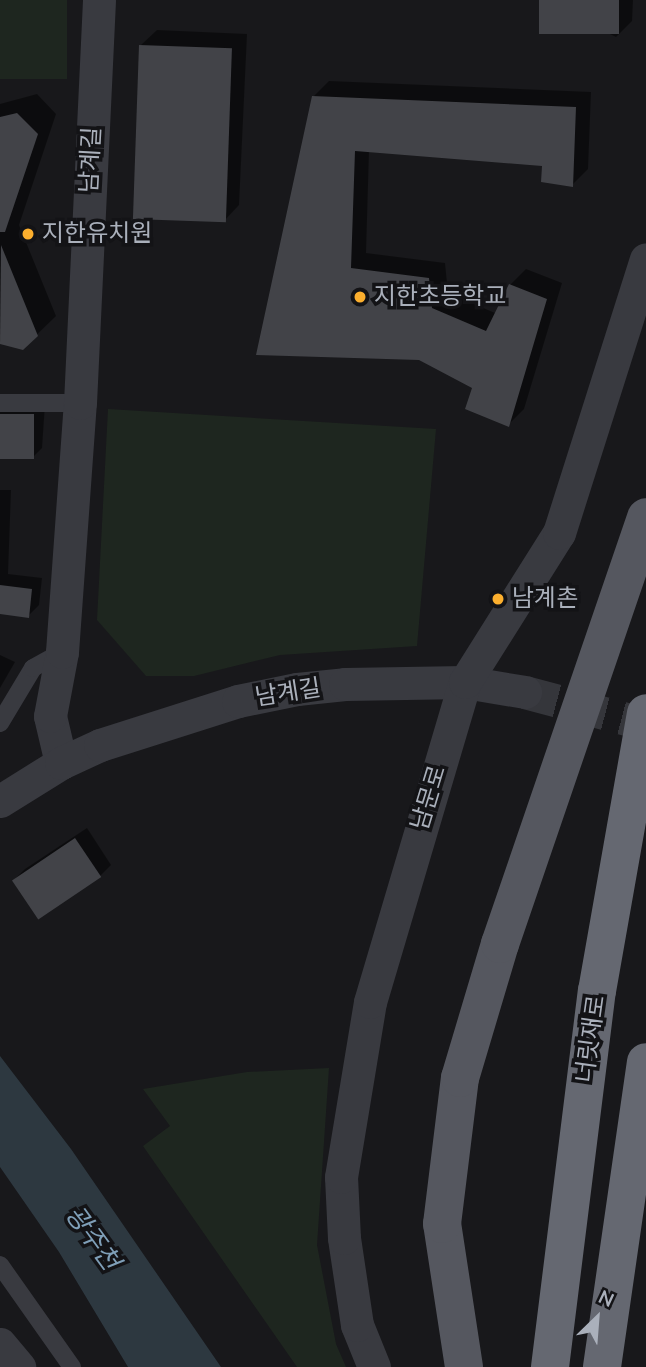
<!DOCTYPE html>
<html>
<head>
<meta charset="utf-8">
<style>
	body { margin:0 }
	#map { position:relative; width:646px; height:1367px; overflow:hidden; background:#18181b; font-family:"Nunito Sans","Noto Sans KR",sans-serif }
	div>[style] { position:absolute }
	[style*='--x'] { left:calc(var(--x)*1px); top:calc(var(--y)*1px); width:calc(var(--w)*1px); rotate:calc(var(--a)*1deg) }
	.green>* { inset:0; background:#1e261f; transform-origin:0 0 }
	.water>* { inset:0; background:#2d3840 }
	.shadow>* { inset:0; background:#0007 }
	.building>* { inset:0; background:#424348; transform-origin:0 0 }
	.street-tunnel>* { height:33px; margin-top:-16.5px; transform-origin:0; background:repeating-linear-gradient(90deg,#35363b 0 33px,transparent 0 50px) }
	.lane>* { height:18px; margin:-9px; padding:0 9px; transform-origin:9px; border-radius:9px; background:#393a40 }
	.street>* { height:33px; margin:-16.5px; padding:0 16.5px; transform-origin:16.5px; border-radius:16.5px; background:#393a40 }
	.primary>* { height:38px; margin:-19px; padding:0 19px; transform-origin:19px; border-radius:19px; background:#55575f }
	.highway>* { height:38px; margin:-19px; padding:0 19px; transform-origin:19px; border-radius:19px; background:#656871 }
	.dots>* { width:19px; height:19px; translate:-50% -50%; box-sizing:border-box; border:4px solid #131316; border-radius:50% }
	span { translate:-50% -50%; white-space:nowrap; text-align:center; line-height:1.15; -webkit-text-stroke:7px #131316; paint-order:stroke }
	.street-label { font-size:24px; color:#aab0bb }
	.poi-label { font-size:24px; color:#aab0bb }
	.left { translate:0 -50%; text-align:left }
	.water-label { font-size:26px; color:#7f9fb8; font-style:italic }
	.north { position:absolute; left:562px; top:1283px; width:70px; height:70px; -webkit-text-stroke:5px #131316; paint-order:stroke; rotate:25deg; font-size:19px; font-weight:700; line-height:28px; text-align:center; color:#aab0bb }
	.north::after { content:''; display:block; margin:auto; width:24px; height:32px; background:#aab0bb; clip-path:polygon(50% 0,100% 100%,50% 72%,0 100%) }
</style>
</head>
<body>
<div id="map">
	<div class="green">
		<div style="left:0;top:0;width:67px;height:79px"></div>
		<div style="clip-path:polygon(108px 409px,436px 429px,417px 646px,280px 655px,194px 676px,146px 676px,97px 620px)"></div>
		<div style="clip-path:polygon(329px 1068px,317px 1245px,336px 1344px,346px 1367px,297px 1367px,143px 1146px,170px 1126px,143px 1089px,247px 1072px)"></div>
	</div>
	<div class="water">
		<div style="clip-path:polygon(0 1056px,71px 1149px,221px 1367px,128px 1367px,59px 1252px,0 1167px)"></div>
	</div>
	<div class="shadow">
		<div style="clip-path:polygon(541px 0,633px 0,632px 21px,616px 37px)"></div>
		<div style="clip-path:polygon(157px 30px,247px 34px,239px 205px,224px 221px,141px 45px)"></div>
		<div style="clip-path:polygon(329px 81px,591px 92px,588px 169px,572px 185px,544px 165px,369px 151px,366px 253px,445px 263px,448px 293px,495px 313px,510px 285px,526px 269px,562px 283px,524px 409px,508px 425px,475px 387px,419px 358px,258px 354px,313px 97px)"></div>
		<div style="clip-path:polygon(37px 94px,56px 114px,19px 225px,56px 316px,23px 348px,0 342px,0 104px)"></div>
		<div style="clip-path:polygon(45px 404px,42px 448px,31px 459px,0 457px,0 405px)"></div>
		<div style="clip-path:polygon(0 490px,11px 490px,8px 574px,42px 578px,39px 605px,28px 616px,0 613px)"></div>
		<div style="clip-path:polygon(0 655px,15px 662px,0 688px)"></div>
		<div style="clip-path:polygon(87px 828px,111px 865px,100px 876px,14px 880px,25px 869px)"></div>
	</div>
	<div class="building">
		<div style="left:539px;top:0;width:80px;height:34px"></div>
		<div style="left:139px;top:45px;width:93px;height:174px;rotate:2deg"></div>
		<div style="clip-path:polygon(312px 96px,576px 107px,573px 187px,541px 182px,542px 166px,355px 151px,351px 268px,429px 278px,432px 308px,486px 331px,509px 284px,547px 299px,509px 427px,465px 409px,472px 388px,419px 360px,256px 355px)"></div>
		<div style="clip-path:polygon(17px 113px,38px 134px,5px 232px,0 232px,0 117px)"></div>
		<div style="clip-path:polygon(1px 245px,38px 336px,23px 350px,0 344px)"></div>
		<div style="left:0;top:414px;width:34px;height:45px"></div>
		<div style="clip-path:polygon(0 585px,32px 589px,29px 618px,0 614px)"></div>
		<div style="left:75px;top:838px;width:47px;height:76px;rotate:56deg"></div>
	</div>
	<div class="street-tunnel">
		<div style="--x:525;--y:692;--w:125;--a:14.8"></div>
	</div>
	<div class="lane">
		<div style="--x:0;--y:403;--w:80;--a:0"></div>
		<div style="--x:0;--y:723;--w:64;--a:-59"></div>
		<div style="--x:33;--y:668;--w:33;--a:-29"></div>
		<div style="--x:0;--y:1265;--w:125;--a:54.8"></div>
	</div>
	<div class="street">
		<div style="--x:61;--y:763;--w:48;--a:-103.2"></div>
		<div style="--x:50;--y:716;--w:65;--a:-79.4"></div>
		<div style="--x:62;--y:652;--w:250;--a:-85.9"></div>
		<div style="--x:80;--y:403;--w:403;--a:-87.3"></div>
		<div style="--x:0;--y:801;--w:72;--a:-31.9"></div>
		<div style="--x:61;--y:763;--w:43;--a:-24.8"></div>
		<div style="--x:100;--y:745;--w:145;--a:-17.7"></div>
		<div style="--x:238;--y:701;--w:60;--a:-11.5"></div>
		<div style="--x:297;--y:689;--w:48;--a:-5.9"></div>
		<div style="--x:345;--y:684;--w:120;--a:-1"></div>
		<div style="--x:465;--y:682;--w:61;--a:9.5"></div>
		<div style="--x:0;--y:1344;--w:30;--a:50"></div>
		<div style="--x:374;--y:1367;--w:45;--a:-112"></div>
		<div style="--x:357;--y:1325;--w:88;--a:-98.5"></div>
		<div style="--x:344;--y:1238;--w:61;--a:-92.8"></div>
		<div style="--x:341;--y:1177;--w:177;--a:-80.6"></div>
		<div style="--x:370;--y:1002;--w:334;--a:-73.5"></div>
		<div style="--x:465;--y:682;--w:176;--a:-57.8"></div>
		<div style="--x:559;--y:533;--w:287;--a:-72.4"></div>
	</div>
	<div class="primary">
		<div style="--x:464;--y:1367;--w:145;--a:-98.7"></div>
		<div style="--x:442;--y:1224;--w:147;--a:-83"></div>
		<div style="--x:460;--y:1078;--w:140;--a:-73.4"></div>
		<div style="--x:500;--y:944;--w:451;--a:-71.1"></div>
	</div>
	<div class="highway">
		<div style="--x:550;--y:1367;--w:379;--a:-82.9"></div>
		<div style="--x:597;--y:991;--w:282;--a:-80"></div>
		<div style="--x:602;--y:1367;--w:308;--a:-81.8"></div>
	</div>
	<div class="dots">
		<div style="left:28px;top:234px;background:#fcaf2e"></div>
		<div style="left:360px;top:297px;background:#fcaf2e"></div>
		<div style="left:498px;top:599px;background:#fcaf2e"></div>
	</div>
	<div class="street-label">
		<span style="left:91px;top:160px;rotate:-87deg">남계길</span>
		<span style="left:288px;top:693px;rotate:-9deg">남계길</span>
		<span style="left:429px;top:798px;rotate:-73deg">남문로</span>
		<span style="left:591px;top:1039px;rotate:-82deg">너릿재로</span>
	</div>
	<div class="poi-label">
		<span class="left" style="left:42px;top:234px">지한유치원</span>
		<span class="left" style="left:374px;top:297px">지한초등학교</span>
		<span class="left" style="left:512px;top:599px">남계촌</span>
	</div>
	<div class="water-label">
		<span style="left:92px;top:1238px;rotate:54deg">광주천</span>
	</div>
	<div class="north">N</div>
</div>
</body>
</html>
